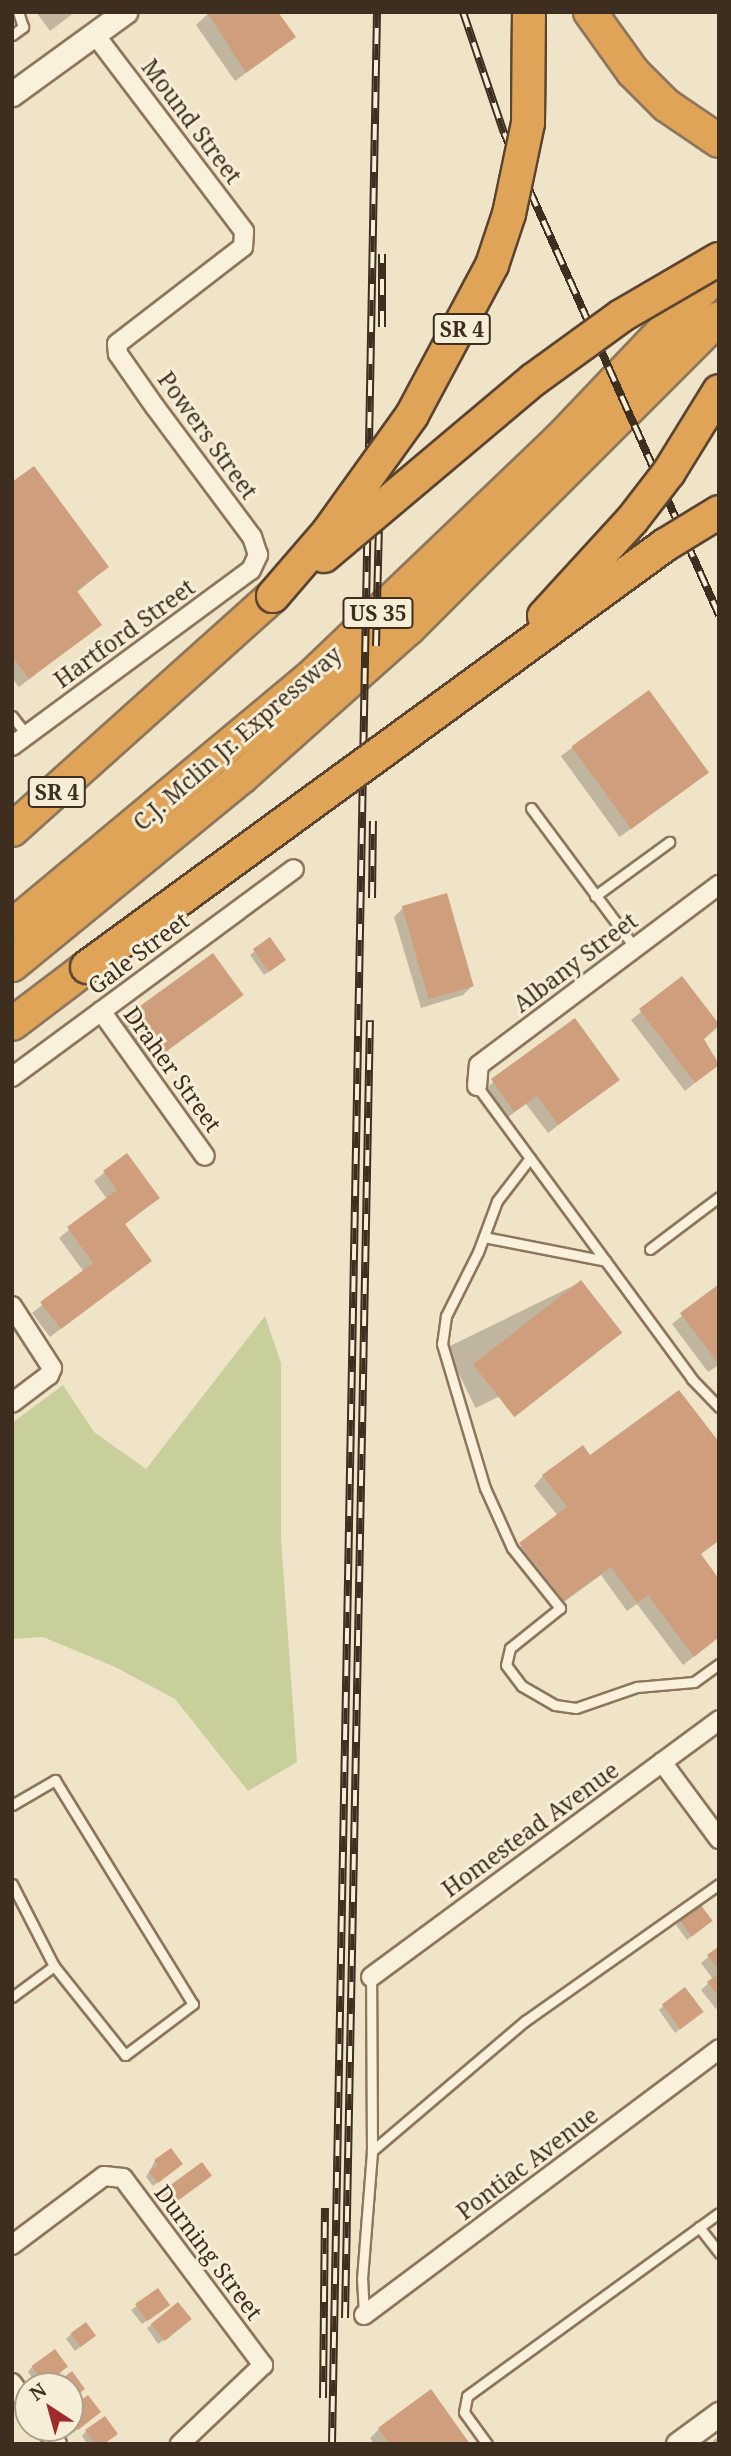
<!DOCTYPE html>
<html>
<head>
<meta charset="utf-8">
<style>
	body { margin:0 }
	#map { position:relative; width:731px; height:2456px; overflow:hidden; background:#f0e4c8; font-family:"Noto Serif",serif }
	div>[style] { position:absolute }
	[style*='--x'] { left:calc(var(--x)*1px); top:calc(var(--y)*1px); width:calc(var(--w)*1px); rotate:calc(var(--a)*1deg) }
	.green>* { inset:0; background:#c9cf9b }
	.shadow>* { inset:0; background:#0003; transform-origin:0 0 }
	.building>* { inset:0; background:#cf9f7d; transform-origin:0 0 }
	.roads { filter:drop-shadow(2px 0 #8d765c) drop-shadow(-2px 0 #8d765c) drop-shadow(0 2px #8d765c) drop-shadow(0 -2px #8d765c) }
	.service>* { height:9px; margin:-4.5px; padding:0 4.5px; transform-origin:4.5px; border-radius:4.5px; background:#faf1dc }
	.minor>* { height:18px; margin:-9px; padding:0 9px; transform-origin:9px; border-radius:9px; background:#faf1dc }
	.tertiary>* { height:23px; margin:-11.5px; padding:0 11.5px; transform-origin:11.5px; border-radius:11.5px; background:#faf1dc }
	.motorway>* { height:32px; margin:-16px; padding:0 16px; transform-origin:16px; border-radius:16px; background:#e0a458 }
	.rail>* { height:8px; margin-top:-4px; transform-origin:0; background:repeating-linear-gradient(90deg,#f7eed8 0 16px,#3d2e20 0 32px); box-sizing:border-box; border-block:2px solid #3d2e20 }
	.bridges { filter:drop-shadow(2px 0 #5b4430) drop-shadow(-2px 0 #5b4430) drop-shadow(0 2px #5b4430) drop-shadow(0 -2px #5b4430) }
	.motorway-bridge>* { height:32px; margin:-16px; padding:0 16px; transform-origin:16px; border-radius:16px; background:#e0a458 }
	span { translate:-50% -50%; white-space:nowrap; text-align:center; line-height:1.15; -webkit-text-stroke:6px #f7eed8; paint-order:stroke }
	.shield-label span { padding:2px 5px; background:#f7eed8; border:2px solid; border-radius:5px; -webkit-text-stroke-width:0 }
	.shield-label { font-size:21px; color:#3d2e20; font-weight:700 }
	.street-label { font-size:23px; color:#3d2e20 }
	.frame { position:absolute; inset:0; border:14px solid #3d2e20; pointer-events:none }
	.north { position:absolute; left:14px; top:2372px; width:70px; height:70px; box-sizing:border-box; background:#f7eed8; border:2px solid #ada18e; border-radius:50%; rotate:324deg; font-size:19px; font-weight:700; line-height:28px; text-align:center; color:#3d2e20 }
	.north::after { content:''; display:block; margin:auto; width:24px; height:32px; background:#9e2a2b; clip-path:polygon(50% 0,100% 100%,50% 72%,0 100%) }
</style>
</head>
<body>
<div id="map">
	<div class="green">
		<div style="clip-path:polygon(265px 1316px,281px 1363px,281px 1539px,297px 1762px,248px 1791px,175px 1699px,115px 1667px,43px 1637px,12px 1639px,12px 1423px,63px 1385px,94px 1432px,146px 1469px)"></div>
	</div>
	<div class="shadow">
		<div style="clip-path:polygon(36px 12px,75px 12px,50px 31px)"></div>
		<div style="clip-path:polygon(210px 12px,294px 37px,235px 81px,196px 25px)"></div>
		<div style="clip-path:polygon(12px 484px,107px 567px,76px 593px,99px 625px,19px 687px,12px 678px)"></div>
		<div style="left:649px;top:692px;width:100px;height:109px;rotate:54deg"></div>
		<div style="clip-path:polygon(403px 908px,472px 986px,463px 995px,421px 1008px,394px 917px)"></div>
		<div style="clip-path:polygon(255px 951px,280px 964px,264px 975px,250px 955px)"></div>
		<div style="clip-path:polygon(682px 979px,718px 1027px,703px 1040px,719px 1063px,685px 1091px,631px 1020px)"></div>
		<div style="clip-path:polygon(241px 995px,150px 1064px,122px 1025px,131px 1016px)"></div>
		<div style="clip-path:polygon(575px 1020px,618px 1079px,548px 1133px,526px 1104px,504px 1120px,483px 1090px)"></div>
		<div style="clip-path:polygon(126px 1155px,158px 1197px,124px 1225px,150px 1261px,50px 1337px,32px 1313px,84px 1272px,59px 1238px,107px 1199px,94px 1181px)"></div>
		<div style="left:581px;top:1282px;width:67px;height:150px;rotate:64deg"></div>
		<div style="clip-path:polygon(719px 1286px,719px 1365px,708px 1372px,672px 1324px)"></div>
		<div style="clip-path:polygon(719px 1445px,719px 1541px,699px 1555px,719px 1637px,683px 1665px,637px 1604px,627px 1611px,601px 1575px,554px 1609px,511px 1554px,558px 1516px,534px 1486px,543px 1476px,590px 1457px)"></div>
		<div style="clip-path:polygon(680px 1921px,706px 1925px,687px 1940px,676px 1925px)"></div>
		<div style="clip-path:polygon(719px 1948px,719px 2007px,716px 2009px,701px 1990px,713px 1979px,701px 1963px)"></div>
		<div style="clip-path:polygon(663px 2006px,697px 2016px,675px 2033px,659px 2010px)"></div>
		<div style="clip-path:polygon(155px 2161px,177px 2168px,153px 2186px,146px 2177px)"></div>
		<div style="clip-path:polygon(201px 2164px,205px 2180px,168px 2206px,159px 2195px)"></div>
		<div style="clip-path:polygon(158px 2291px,163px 2309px,142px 2324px,131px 2310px)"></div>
		<div style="clip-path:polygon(152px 2324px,185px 2324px,158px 2344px,147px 2328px)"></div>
		<div style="clip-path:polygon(71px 2334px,94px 2336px,75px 2351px,66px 2339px)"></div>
		<div style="clip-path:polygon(32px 2367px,62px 2372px,38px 2386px,28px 2372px)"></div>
		<div style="clip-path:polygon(70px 2410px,94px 2416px,73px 2433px)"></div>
		<div style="clip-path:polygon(379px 2429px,468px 2444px,374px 2444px,370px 2438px)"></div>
		<div style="clip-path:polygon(86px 2431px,103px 2444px,87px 2444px,82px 2436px)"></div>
		<div style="clip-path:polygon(719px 2436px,719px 2444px,713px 2444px,712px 2442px)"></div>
	</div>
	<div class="building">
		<div style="clip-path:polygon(207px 12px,278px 12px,296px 37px,246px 73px)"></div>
		<div style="clip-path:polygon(34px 466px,109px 567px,77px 591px,102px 625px,29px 679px,12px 656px,12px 482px)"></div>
		<div style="left:649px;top:690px;width:102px;height:96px;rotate:54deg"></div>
		<div style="left:447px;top:893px;width:97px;height:47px;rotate:74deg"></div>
		<div style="left:270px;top:937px;width:28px;height:21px;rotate:55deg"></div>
		<div style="left:213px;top:953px;width:52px;height:103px;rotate:54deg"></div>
		<div style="clip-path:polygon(682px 976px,719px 1024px,704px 1039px,719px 1065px,695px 1083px,639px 1009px)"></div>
		<div style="clip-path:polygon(575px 1018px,620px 1080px,558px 1125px,537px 1096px,514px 1112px,491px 1079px)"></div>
		<div style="clip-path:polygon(127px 1153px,160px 1198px,125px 1224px,152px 1261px,61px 1329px,40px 1302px,93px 1263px,67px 1227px,117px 1190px,103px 1171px)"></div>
		<div style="left:581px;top:1280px;width:67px;height:137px;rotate:52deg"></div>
		<div style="clip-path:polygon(719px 1284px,719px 1364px,680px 1313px)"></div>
		<div style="clip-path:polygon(679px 1390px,719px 1442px,719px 1540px,701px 1554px,719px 1579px,719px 1637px,694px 1657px,648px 1595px,637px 1603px,611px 1567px,564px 1601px,519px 1543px,567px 1507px,542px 1475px,583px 1445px,590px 1455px)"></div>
		<div style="left:700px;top:1904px;width:21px;height:26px;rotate:53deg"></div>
		<div style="clip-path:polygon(719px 1946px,719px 1970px,707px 1955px)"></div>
		<div style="clip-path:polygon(719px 1973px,719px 1997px,707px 1982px)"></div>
		<div style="left:685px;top:1987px;width:31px;height:29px;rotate:53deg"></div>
		<div style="clip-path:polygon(171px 2148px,183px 2164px,158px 2183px,149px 2172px,158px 2165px,154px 2160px)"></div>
		<div style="left:202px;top:2162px;width:17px;height:47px;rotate:54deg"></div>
		<div style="left:158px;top:2288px;width:21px;height:28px;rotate:55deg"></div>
		<div style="left:178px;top:2302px;width:22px;height:35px;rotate:51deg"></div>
		<div style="left:86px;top:2322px;width:17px;height:19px;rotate:54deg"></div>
		<div style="left:55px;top:2349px;width:22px;height:29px;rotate:54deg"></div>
		<div style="clip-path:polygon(72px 2371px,85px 2389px,70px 2400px,70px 2386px,53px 2386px)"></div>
		<div style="clip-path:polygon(431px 2389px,470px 2444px,390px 2444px,378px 2428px)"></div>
		<div style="clip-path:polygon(88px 2395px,101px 2412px,78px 2430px,70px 2420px,70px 2408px)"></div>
		<div style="clip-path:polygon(105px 2416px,118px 2434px,104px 2444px,95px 2444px,85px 2430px)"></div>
	</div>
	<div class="roads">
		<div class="service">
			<div style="--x:12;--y:35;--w:14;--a:-36"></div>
			<div style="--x:23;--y:27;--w:16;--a:-108"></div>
			<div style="--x:12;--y:716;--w:24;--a:52"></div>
			<div style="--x:531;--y:808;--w:174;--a:53.4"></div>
			<div style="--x:595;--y:896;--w:92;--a:-36.1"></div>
			<div style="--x:477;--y:1086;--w:363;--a:53.7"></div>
			<div style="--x:692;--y:1379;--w:39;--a:46"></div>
			<div style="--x:530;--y:1158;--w:54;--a:127.5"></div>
			<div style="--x:497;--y:1201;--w:54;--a:110.4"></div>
			<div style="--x:478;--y:1252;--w:72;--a:116.6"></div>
			<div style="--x:446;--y:1316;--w:28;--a:98"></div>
			<div style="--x:442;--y:1344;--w:150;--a:73.4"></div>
			<div style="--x:485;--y:1488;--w:66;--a:65.8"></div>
			<div style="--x:512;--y:1548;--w:77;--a:51.3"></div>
			<div style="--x:560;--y:1608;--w:64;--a:141.3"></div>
			<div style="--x:510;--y:1648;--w:17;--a:103"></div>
			<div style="--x:506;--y:1665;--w:26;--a:53"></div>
			<div style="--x:522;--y:1686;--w:38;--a:30"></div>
			<div style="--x:555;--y:1705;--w:21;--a:8"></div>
			<div style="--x:576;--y:1708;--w:65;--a:-19"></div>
			<div style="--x:637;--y:1687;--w:57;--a:-5"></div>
			<div style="--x:694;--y:1682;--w:31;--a:-36"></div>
			<div style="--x:484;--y:1237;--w:124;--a:11.1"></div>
			<div style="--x:650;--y:1249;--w:86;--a:-37"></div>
			<div style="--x:12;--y:1805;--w:50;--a:-30.2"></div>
			<div style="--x:55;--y:1780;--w:263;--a:58.4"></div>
			<div style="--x:193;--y:2004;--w:85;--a:143.1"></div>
			<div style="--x:125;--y:2055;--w:114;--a:-128.6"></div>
			<div style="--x:54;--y:1966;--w:92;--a:-117.1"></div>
			<div style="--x:12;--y:1997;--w:52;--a:-36.4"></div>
			<div style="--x:372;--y:2151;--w:201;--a:-40.4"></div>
			<div style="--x:525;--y:2021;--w:237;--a:-35.2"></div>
			<div style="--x:699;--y:2227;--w:33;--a:52"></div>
			<div style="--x:364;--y:2315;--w:36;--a:-93"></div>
			<div style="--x:362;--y:2279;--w:128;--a:-85.5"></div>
			<div style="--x:372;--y:2151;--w:174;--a:-90.3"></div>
			<div style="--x:487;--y:2444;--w:39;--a:-126"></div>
			<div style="--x:464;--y:2412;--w:16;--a:-79"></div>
			<div style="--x:467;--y:2396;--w:311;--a:-36"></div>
		</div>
		<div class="minor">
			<div style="--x:12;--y:746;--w:297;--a:-36.4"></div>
			<div style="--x:251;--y:570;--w:17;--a:-65"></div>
			<div style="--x:258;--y:555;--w:19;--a:-108"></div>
			<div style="--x:252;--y:537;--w:162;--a:-126.7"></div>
			<div style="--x:155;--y:407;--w:65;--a:-124.9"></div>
			<div style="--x:118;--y:354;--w:10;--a:-96"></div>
			<div style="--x:117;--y:344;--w:159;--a:-37.6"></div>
			<div style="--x:243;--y:247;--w:16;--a:-86"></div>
			<div style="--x:244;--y:231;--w:246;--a:-127.2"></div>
			<div style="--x:101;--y:1011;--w:178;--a:54.4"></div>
			<div style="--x:12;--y:1077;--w:350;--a:-36.4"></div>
			<div style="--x:477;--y:1086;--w:21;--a:-85"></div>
			<div style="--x:479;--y:1065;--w:300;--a:-36.9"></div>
			<div style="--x:12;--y:1306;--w:74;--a:57.2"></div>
			<div style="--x:52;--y:1368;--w:8;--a:113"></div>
			<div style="--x:49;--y:1375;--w:46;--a:142.9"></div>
			<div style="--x:662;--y:1762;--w:96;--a:53.5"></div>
			<div style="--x:371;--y:1977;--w:433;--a:-36.4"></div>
			<div style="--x:12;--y:2245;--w:115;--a:-36.9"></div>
			<div style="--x:104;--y:2176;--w:19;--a:6"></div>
			<div style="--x:123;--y:2178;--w:234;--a:53.2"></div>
			<div style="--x:263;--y:2365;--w:115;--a:136.4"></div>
			<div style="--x:364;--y:2315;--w:444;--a:-36.8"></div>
			<div style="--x:12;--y:2383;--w:27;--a:54"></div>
			<div style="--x:45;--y:2428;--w:20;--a:53"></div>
		</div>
		<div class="tertiary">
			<div style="--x:12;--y:94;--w:140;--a:-36"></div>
			<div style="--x:678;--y:2444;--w:51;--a:-36.2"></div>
		</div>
		<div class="motorway">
			<div style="--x:590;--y:12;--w:74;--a:54.4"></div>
			<div style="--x:633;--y:72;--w:47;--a:45"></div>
			<div style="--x:666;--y:105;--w:64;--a:34.2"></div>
			<div style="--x:12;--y:830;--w:351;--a:-41.9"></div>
			<div style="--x:12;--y:926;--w:392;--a:-39.8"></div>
			<div style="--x:313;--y:675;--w:342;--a:-43.7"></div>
			<div style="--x:560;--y:439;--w:231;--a:-46.4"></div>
			<div style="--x:12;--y:965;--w:298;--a:-39.3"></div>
			<div style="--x:243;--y:776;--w:222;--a:-41.7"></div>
			<div style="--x:409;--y:628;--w:438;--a:-45"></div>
			<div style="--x:12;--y:1024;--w:94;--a:-37.2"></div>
		</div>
	</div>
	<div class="rail">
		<div style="--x:463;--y:12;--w:128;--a:71.3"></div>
		<div style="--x:504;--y:133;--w:528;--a:65.96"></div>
		<div style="--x:382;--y:327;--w:73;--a:-90"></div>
		<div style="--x:376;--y:646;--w:123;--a:-88.6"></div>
		<div style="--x:372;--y:898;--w:77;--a:-89.3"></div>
		<div style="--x:345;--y:2318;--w:1298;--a:-88.9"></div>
		<div style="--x:323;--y:2398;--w:190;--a:-89.4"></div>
		<div style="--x:332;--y:2444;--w:2432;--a:-88.94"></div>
	</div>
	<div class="bridges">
		<div class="motorway-bridge">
			<div style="--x:324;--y:556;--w:273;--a:-40.1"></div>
			<div style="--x:533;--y:380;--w:109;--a:-36"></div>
			<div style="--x:621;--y:316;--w:113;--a:-30.2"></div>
			<div style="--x:273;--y:596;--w:84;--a:-49.3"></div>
			<div style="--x:328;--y:532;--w:144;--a:-54.3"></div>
			<div style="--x:412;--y:415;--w:170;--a:-61.9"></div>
			<div style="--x:492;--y:265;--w:54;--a:-71.6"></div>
			<div style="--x:509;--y:214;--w:93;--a:-78.2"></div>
			<div style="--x:528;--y:123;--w:111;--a:-89.5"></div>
			<div style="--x:544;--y:616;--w:130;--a:-47.5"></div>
			<div style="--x:632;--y:520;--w:61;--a:-52.4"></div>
			<div style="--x:669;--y:472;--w:95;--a:-58.3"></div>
			<div style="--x:87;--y:967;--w:716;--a:-36.13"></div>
			<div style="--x:665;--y:545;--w:63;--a:-31.4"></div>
		</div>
	</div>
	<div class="shield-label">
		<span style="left:462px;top:329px">SR 4</span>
		<span style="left:378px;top:613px">US 35</span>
		<span style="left:57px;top:792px">SR 4</span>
	</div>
	<div class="street-label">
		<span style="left:192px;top:121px;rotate:53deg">Mound Street</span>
		<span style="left:208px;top:435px;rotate:54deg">Powers Street</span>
		<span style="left:124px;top:633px;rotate:-36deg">Hartford Street</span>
		<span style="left:237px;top:738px;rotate:-41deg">C.J. Mclin Jr. Expressway</span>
		<span style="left:138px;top:953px;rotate:-37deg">Gale Street</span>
		<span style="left:575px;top:962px;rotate:-37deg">Albany Street</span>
		<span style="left:173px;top:1069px;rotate:54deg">Draher Street</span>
		<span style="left:530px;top:1829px;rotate:-36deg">Homestead Avenue</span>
		<span style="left:527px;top:2163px;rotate:-37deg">Pontiac Avenue</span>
		<span style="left:209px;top:2252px;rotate:53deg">Durning Street</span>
	</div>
	<div class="frame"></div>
	<div class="north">N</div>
</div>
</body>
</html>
